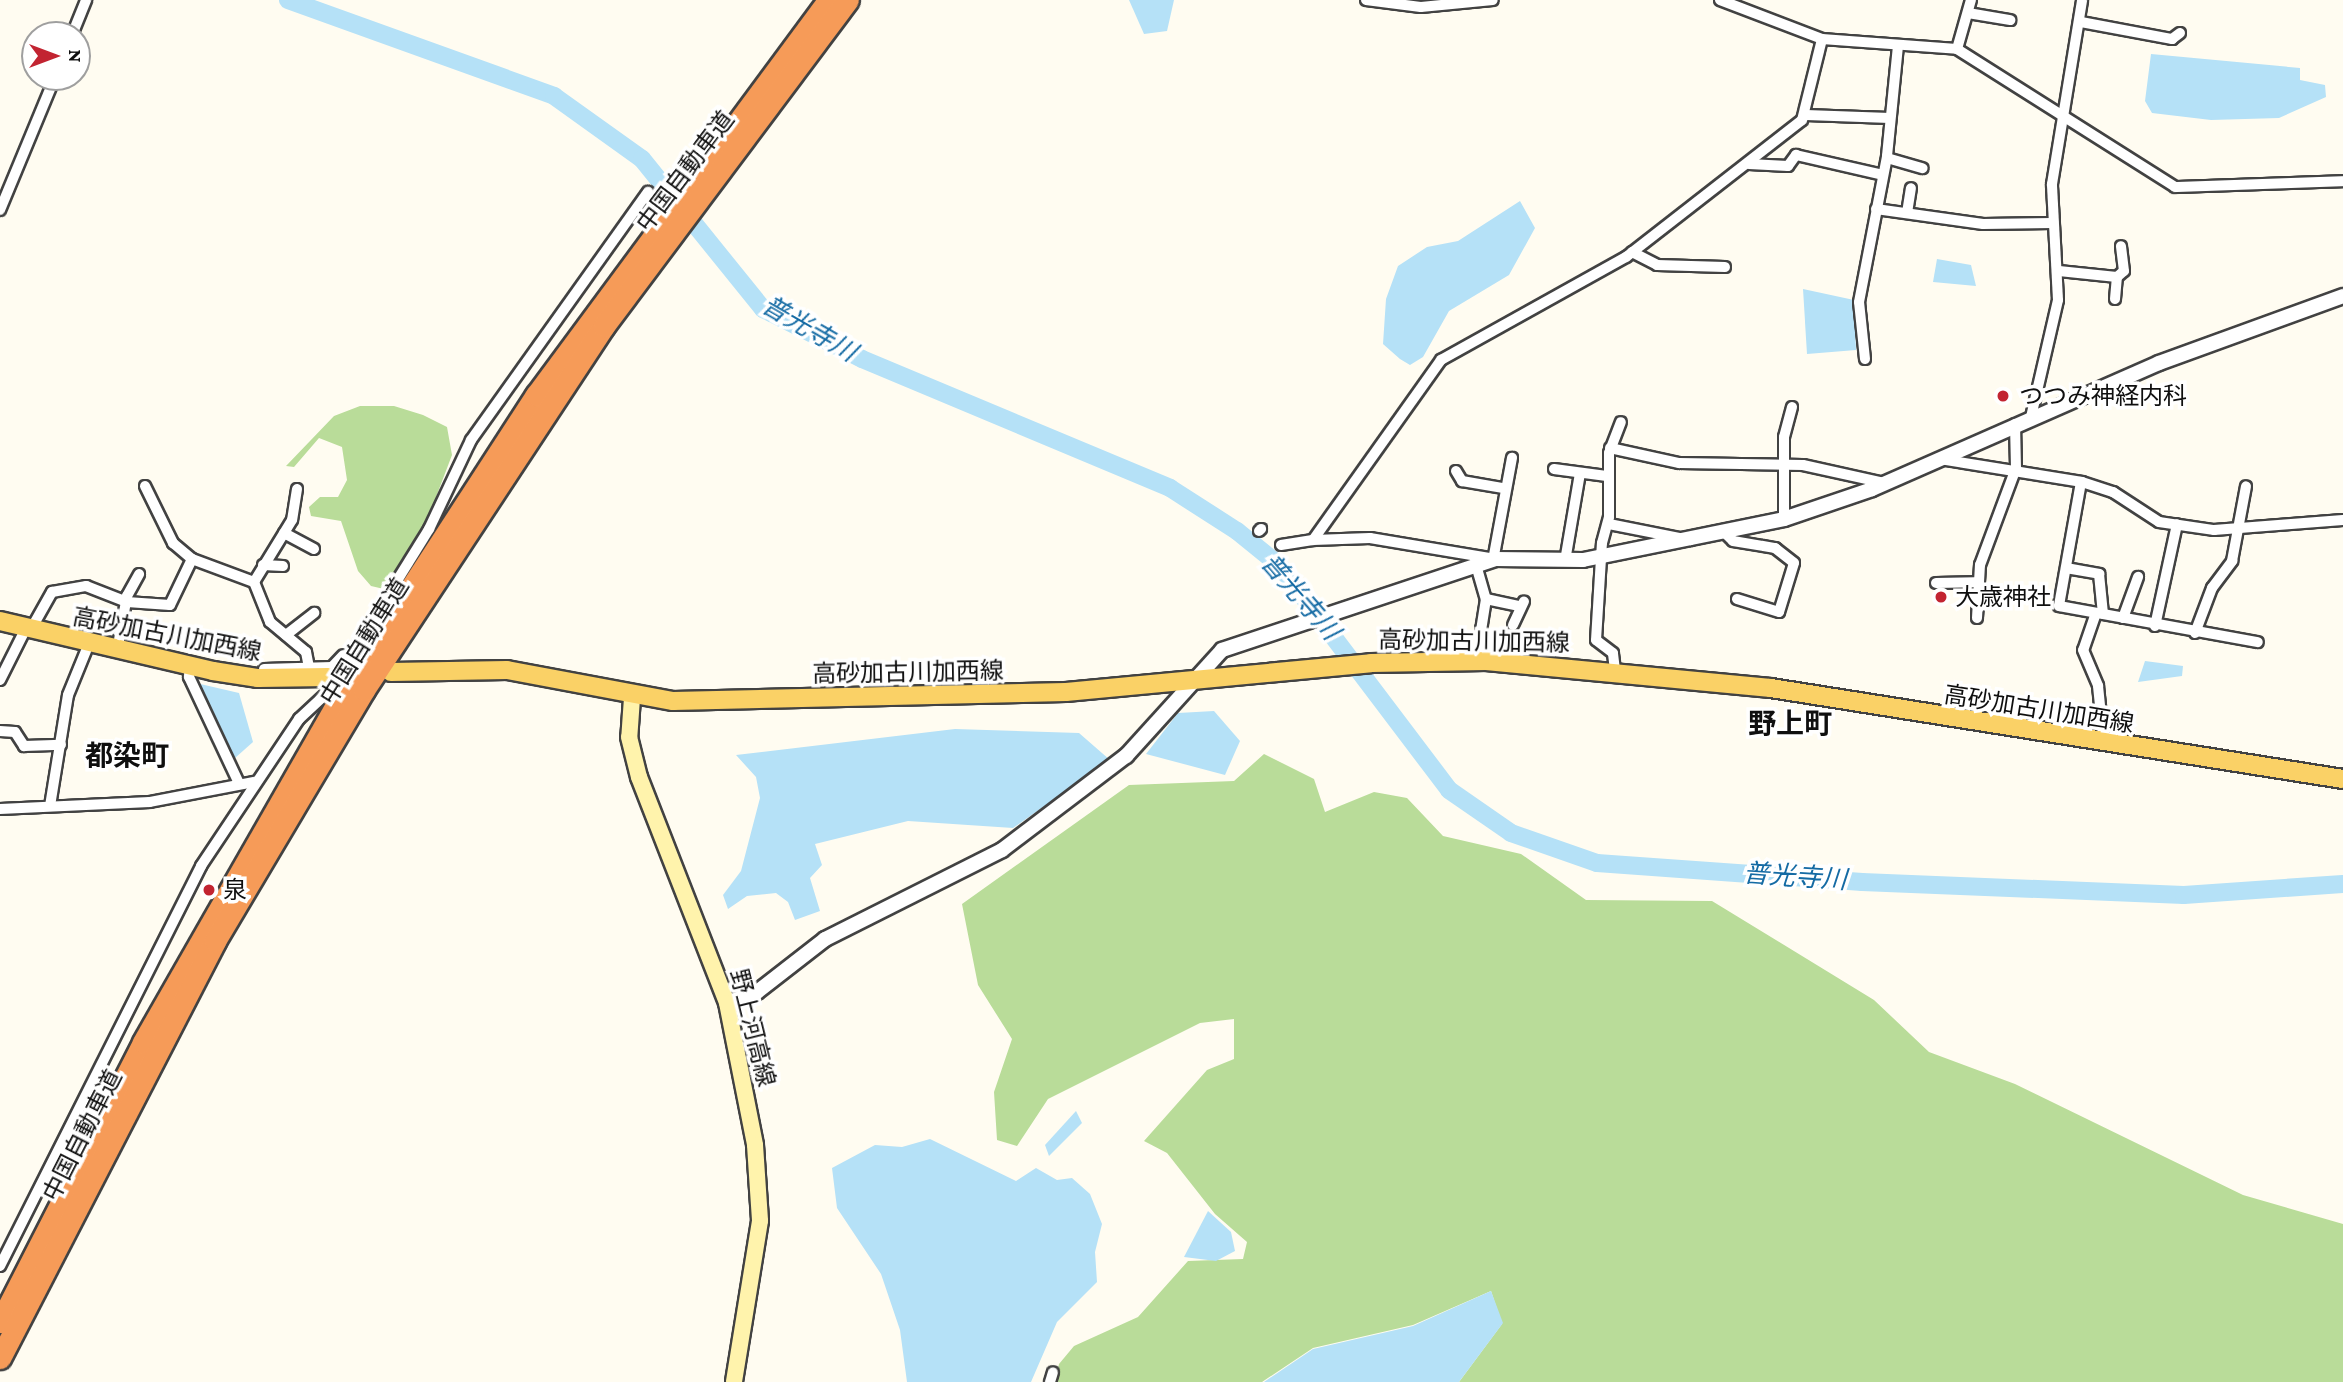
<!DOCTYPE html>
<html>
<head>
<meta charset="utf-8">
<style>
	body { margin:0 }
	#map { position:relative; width:2343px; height:1382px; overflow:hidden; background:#fffcf1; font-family:"Crimson Pro","Noto Sans JP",serif }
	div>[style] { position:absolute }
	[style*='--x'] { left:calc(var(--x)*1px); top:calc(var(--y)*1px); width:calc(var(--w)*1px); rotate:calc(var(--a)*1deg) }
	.forest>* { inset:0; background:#b9dc99 }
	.water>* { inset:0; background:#b5e1f7 }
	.river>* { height:18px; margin:-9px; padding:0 9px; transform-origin:9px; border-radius:9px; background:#b5e1f7 }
	.roads { filter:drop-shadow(2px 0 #424242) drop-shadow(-2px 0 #424242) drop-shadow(0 2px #424242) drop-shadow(0 -2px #424242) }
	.minor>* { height:10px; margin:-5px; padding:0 5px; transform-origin:5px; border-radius:5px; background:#fff }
	.tertiary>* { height:14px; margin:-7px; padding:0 7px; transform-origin:7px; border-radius:7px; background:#fff }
	.secondary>* { height:16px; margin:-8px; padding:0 8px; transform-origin:8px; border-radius:8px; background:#fff3ac }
	.primary>* { height:18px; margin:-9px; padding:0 9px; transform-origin:9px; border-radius:9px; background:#fad166 }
	.motorway>* { height:21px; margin:-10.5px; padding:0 10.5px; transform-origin:10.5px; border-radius:10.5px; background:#f69b58 }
	.dots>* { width:19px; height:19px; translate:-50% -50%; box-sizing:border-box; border:4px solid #fff; border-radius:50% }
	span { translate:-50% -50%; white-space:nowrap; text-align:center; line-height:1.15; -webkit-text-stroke:7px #fff; paint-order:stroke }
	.street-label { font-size:24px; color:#0f0f0f }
	.poi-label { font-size:24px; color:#0f0f0f }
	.left { translate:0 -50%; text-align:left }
	.water-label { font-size:26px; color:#156ba4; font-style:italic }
	.quarter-label { font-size:28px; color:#0f0f0f; font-weight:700 }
	.north { position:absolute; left:21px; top:21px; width:70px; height:70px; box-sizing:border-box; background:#fff; border:2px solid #9f9f9f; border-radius:50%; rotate:90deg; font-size:19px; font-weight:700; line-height:28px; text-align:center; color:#0f0f0f }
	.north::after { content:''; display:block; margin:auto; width:24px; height:32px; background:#c22431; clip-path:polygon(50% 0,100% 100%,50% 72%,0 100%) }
</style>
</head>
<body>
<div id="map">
	<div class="forest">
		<div style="clip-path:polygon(360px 406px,394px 406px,423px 415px,447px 427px,452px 455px,425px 526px,384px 589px,371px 586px,358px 571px,341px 521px,311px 516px,309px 507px,320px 497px,338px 497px,347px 480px,342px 447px,319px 438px,294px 467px,286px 466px,334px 416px)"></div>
		<div style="clip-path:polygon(1264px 754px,1314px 779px,1325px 812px,1374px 792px,1407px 798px,1443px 836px,1521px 854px,1586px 900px,1712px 901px,1874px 1000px,1929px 1052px,2015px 1084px,2243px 1195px,2343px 1224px,2343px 1382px,1459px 1382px,1502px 1324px,1491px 1291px,1413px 1325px,1313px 1348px,1262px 1382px,1055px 1382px,1059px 1364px,1074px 1346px,1138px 1317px,1188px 1261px,1243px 1259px,1247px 1242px,1215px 1214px,1167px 1153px,1144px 1141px,1207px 1070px,1234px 1059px,1234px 1019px,1200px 1023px,1048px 1099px,1017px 1146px,997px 1140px,994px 1092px,1012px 1039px,978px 985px,962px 904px,1129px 785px,1234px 781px)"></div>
	</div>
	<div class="water">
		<div style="clip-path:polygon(1129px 0,1174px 0,1167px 31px,1144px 34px)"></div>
		<div style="clip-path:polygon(2151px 54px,2300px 68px,2300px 80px,2325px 85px,2326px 97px,2279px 118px,2211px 120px,2152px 113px,2145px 101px)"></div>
		<div style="clip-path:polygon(1520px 201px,1535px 228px,1509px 275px,1449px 311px,1423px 357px,1410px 365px,1400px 359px,1383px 344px,1386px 299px,1398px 266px,1427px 247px,1458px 241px)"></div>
		<div style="clip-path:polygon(1937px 259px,1971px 265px,1976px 286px,1933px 282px)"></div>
		<div style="clip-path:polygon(1803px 289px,1854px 300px,1856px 350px,1807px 354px)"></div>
		<div style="clip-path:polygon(2145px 661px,2183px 666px,2182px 676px,2138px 682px)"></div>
		<div style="clip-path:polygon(196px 683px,239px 693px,253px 742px,235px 758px)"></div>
		<div style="clip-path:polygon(1214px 711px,1240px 741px,1225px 775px,1146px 754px,1178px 713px)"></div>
		<div style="clip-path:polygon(955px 729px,1079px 733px,1110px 760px,1013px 828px,908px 821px,815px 844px,822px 865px,810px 878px,820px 911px,795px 920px,788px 902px,776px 893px,747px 896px,728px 909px,723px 895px,741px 871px,760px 798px,756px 777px,736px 755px)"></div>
		<div style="clip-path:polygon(1076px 1111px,1082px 1123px,1049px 1156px,1045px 1145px)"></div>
		<div style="clip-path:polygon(930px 1139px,1016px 1181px,1036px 1168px,1057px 1180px,1072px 1178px,1090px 1194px,1102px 1224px,1095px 1252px,1097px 1282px,1057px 1322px,1031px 1382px,907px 1382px,900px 1330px,881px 1274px,837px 1208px,832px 1168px,875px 1145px,902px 1147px)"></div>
		<div style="clip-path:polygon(1208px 1211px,1231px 1232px,1235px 1251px,1216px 1261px,1184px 1257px)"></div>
		<div style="clip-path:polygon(1491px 1291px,1503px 1323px,1459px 1382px,1264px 1382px,1313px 1349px,1413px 1326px)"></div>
	</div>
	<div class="river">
		<div style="--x:288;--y:0;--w:283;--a:19.8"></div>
		<div style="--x:554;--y:96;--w:108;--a:35.6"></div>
		<div style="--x:642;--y:159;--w:193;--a:51.1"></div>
		<div style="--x:763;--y:309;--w:111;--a:26.8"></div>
		<div style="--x:862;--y:359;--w:334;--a:22.7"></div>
		<div style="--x:1170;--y:488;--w:80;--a:32.7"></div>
		<div style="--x:1237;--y:531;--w:54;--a:39"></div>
		<div style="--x:1279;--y:565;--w:282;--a:52.9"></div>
		<div style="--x:1449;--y:790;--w:75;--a:34.7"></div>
		<div style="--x:1511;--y:833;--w:91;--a:19.2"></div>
		<div style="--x:1597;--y:863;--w:266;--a:4.1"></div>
		<div style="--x:1862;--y:882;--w:322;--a:2.3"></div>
		<div style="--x:2184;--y:895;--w:159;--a:-4"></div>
	</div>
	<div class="roads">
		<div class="minor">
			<div style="--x:1366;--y:0;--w:55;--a:7.3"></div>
			<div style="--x:1421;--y:7;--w:72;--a:-5.6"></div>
			<div style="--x:1720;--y:0;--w:109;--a:20.9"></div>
			<div style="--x:1822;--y:39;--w:135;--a:4.2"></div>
			<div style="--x:1957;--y:49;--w:258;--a:32.3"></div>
			<div style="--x:2175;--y:187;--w:168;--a:-2"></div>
			<div style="--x:1968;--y:13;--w:43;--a:9.5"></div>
			<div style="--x:2081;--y:22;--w:93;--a:10.6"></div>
			<div style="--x:2172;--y:39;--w:10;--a:-37"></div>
			<div style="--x:72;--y:35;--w:38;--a:-68"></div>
			<div style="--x:1957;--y:49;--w:51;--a:-74.1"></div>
			<div style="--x:1806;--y:115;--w:84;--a:2"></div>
			<div style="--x:1887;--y:158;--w:37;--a:16"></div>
			<div style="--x:1749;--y:164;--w:39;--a:3"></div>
			<div style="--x:1788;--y:166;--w:14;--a:-54"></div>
			<div style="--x:1796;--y:155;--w:89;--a:12.9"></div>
			<div style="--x:1876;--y:209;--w:108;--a:8"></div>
			<div style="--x:1983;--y:224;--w:69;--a:-0.8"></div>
			<div style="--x:0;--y:210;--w:144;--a:-67.5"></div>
			<div style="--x:1907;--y:213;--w:25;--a:-81"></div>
			<div style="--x:1632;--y:252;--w:28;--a:27"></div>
			<div style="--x:1657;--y:265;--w:68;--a:1.7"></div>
			<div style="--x:2059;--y:271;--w:58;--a:5.9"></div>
			<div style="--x:2115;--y:299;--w:22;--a:-85"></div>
			<div style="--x:2117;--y:277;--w:9;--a:-41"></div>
			<div style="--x:2124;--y:271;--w:25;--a:-97"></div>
			<div style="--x:1865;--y:359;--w:57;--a:-96"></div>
			<div style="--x:1859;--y:302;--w:149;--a:-79.1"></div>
			<div style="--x:1887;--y:156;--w:111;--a:-84.3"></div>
			<div style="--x:2031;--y:417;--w:120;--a:-77"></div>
			<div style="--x:2058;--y:300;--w:116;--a:-93"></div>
			<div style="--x:2052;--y:184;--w:186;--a:-80.7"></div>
			<div style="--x:1610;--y:448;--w:71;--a:12.3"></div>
			<div style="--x:1679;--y:463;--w:124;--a:0.9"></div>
			<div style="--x:1803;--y:465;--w:84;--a:12.4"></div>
			<div style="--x:1940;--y:459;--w:144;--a:9.2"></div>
			<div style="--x:2082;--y:482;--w:33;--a:18"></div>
			<div style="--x:2113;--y:492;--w:55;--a:33.1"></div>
			<div style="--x:2159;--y:522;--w:56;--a:8.3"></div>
			<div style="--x:2214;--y:530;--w:129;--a:-4.4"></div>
			<div style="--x:1554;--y:469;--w:53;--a:7.5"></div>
			<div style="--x:1456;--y:471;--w:12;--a:59"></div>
			<div style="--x:1462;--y:481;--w:42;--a:9.7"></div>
			<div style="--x:2081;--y:482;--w:126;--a:100.1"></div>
			<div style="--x:2059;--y:606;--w:202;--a:10.3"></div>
			<div style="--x:145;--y:486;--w:64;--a:63.8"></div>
			<div style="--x:173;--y:543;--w:25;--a:40"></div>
			<div style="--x:192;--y:559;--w:66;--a:20.4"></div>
			<div style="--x:297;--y:489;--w:31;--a:99"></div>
			<div style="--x:292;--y:520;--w:73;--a:121.5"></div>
			<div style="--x:254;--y:582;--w:43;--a:68.2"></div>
			<div style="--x:270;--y:622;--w:47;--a:39.8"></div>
			<div style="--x:306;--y:652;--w:16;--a:79"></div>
			<div style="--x:1784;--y:519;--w:82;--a:-90"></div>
			<div style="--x:1784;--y:437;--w:31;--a:-75"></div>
			<div style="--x:1609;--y:524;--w:83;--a:11.2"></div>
			<div style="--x:1259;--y:531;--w:3;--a:-45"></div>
			<div style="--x:284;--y:533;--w:34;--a:28"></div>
			<div style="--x:1725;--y:533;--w:11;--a:45"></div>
			<div style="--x:1733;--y:541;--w:43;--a:9.5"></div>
			<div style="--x:1775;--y:548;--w:24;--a:38"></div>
			<div style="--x:1794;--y:563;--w:51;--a:107"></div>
			<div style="--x:1779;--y:612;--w:44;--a:-162.8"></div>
			<div style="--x:1313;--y:540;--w:57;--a:-2"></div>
			<div style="--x:1370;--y:538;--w:127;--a:9.5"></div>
			<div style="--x:1281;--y:545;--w:32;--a:-9"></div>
			<div style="--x:1313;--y:540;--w:221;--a:-54.6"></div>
			<div style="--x:1441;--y:360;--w:212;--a:-29.1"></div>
			<div style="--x:1626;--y:257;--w:223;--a:-37.9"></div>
			<div style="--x:1802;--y:120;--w:83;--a:-76.1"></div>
			<div style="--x:1494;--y:555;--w:99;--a:-79.5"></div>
			<div style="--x:1565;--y:561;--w:89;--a:-80.3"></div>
			<div style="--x:263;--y:565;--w:20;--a:3"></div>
			<div style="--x:1476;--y:565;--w:35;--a:74"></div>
			<div style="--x:1486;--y:599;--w:30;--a:99"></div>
			<div style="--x:1481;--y:629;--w:32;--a:81"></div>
			<div style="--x:2066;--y:568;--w:34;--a:10"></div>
			<div style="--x:2099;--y:574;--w:40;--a:84.3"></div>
			<div style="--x:1936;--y:583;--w:39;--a:-1"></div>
			<div style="--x:1486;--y:599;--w:33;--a:12"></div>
			<div style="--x:2096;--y:613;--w:39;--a:109"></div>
			<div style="--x:2083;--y:650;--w:39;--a:67"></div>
			<div style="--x:2098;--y:686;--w:58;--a:84.1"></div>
			<div style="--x:1977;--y:618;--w:53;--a:-86.8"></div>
			<div style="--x:1980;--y:565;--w:103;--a:-69.6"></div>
			<div style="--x:2016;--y:468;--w:44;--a:-91.3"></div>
			<div style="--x:2123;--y:618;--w:44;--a:-69.9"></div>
			<div style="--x:1513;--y:625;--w:26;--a:-65"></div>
			<div style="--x:2155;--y:626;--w:104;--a:-77.8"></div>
			<div style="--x:30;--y:631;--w:45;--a:-60.6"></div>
			<div style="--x:52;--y:592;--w:35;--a:-10"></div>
			<div style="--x:86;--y:586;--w:44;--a:21.3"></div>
			<div style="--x:127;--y:602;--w:43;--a:4"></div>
			<div style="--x:170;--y:605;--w:51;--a:-64.4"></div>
			<div style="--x:2195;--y:633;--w:48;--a:-69.3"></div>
			<div style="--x:2212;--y:588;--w:34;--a:-53"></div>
			<div style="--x:2232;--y:561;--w:76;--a:-79.4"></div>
			<div style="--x:286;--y:635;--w:36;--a:-38"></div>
			<div style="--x:117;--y:651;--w:56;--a:-79.7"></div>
			<div style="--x:127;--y:596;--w:25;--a:-61"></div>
			<div style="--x:190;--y:662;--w:15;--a:94"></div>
			<div style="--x:189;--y:677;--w:115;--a:64.8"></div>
			<div style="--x:264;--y:669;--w:68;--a:-1.7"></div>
			<div style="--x:332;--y:667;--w:16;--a:-47"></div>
			<div style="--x:1615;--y:670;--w:17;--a:-97"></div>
			<div style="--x:1613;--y:653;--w:21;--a:-143"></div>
			<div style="--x:1596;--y:640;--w:97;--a:-86.5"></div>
			<div style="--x:1602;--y:543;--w:27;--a:-75"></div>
			<div style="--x:1609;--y:517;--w:64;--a:-90"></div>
			<div style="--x:1609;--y:453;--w:33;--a:-69"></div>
			<div style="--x:0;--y:680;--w:56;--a:-63.4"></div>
			<div style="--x:0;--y:731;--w:15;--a:4"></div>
			<div style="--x:15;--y:732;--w:17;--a:57"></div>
			<div style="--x:24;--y:746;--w:37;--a:-2"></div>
			<div style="--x:50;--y:806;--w:112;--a:-80.8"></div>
			<div style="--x:68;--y:695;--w:53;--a:-67.8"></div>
			<div style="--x:0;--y:809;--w:150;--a:-2.7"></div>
			<div style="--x:150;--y:802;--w:106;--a:-10.9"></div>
			<div style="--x:0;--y:1266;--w:448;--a:-63.3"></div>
			<div style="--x:201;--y:866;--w:177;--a:-56.3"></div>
			<div style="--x:299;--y:719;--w:40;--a:-43"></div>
			<div style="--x:328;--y:692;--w:192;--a:-58.2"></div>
			<div style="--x:429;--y:529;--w:98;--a:-64.7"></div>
			<div style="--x:471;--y:440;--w:305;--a:-54.5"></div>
			<div style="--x:1050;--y:1382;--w:10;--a:-73"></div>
		</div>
		<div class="tertiary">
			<div style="--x:727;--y:1003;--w:32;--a:-20"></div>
			<div style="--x:757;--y:992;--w:86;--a:-37.9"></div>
			<div style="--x:825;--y:939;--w:198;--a:-26.7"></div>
			<div style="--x:1002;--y:850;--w:156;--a:-37.2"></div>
			<div style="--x:1126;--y:756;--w:143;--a:-47.8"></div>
			<div style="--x:1222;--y:650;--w:288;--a:-18.4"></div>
			<div style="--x:1495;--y:559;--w:88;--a:0.7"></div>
			<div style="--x:1583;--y:560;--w:205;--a:-11.5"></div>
			<div style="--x:1784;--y:519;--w:93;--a:-18.8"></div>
			<div style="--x:1872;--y:489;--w:313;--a:-23.7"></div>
			<div style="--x:2159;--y:363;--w:196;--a:-20"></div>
		</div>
		<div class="secondary">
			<div style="--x:632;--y:698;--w:39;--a:94"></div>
			<div style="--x:629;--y:737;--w:41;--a:76"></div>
			<div style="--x:639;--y:777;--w:243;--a:68.7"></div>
			<div style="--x:727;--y:1003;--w:145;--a:78.8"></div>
			<div style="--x:755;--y:1145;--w:76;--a:86.2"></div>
			<div style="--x:760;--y:1221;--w:163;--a:99.2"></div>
		</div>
		<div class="primary">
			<div style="--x:0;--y:621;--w:219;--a:13.2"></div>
			<div style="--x:213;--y:671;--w:46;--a:8.8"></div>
			<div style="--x:258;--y:678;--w:70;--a:-0.8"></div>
			<div style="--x:391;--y:672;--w:116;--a:-1"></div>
			<div style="--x:507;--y:670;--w:169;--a:10.6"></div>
			<div style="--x:673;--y:701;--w:393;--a:-1.3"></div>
			<div style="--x:1066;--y:692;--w:306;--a:-5.4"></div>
			<div style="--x:1371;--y:663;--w:115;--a:-1"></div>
			<div style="--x:1486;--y:661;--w:286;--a:5.4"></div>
			<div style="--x:1771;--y:688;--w:579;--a:9.04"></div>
		</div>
		<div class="motorway">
			<div style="--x:0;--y:1322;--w:314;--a:-62.9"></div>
			<div style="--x:143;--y:1042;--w:407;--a:-60.2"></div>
			<div style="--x:345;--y:689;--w:351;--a:-57"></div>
			<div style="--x:536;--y:395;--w:491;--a:-53.5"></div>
			<div style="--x:0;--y:1358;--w:469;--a:-62.7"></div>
			<div style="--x:215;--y:941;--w:292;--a:-59.3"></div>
			<div style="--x:364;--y:690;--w:436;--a:-56.6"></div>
			<div style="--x:604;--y:326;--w:407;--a:-53.2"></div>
		</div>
	</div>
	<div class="dots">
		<div style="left:2003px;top:396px;background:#c22431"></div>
		<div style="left:1941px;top:597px;background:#c22431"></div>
		<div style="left:209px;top:890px;background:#c22431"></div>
	</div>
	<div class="street-label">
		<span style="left:685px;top:171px;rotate:-53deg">中国自動車道</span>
		<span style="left:167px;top:634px;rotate:11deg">高砂加古川加西線</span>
		<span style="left:364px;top:641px;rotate:-58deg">中国自動車道</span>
		<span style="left:1474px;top:641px;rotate:1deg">高砂加古川加西線</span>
		<span style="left:908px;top:672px;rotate:-1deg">高砂加古川加西線</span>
		<span style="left:2039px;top:709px;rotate:9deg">高砂加古川加西線</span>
		<span style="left:753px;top:1028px;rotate:76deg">野上河高線</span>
		<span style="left:82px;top:1135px;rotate:-63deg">中国自動車道</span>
	</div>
	<div class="poi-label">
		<span class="left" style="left:2019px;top:396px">つつみ神経内科</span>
		<span class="left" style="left:1955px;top:597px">大歳神社</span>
		<span class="left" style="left:223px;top:890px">泉</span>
	</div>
	<div class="water-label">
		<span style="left:809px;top:329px;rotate:30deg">普光寺川</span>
		<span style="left:1300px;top:597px;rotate:49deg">普光寺川</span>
		<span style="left:1795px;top:877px;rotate:4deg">普光寺川</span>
	</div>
	<div class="quarter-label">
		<span style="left:1790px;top:724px">野上町</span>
		<span style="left:127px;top:756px">都染町</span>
	</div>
	<div class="north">N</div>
</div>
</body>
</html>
